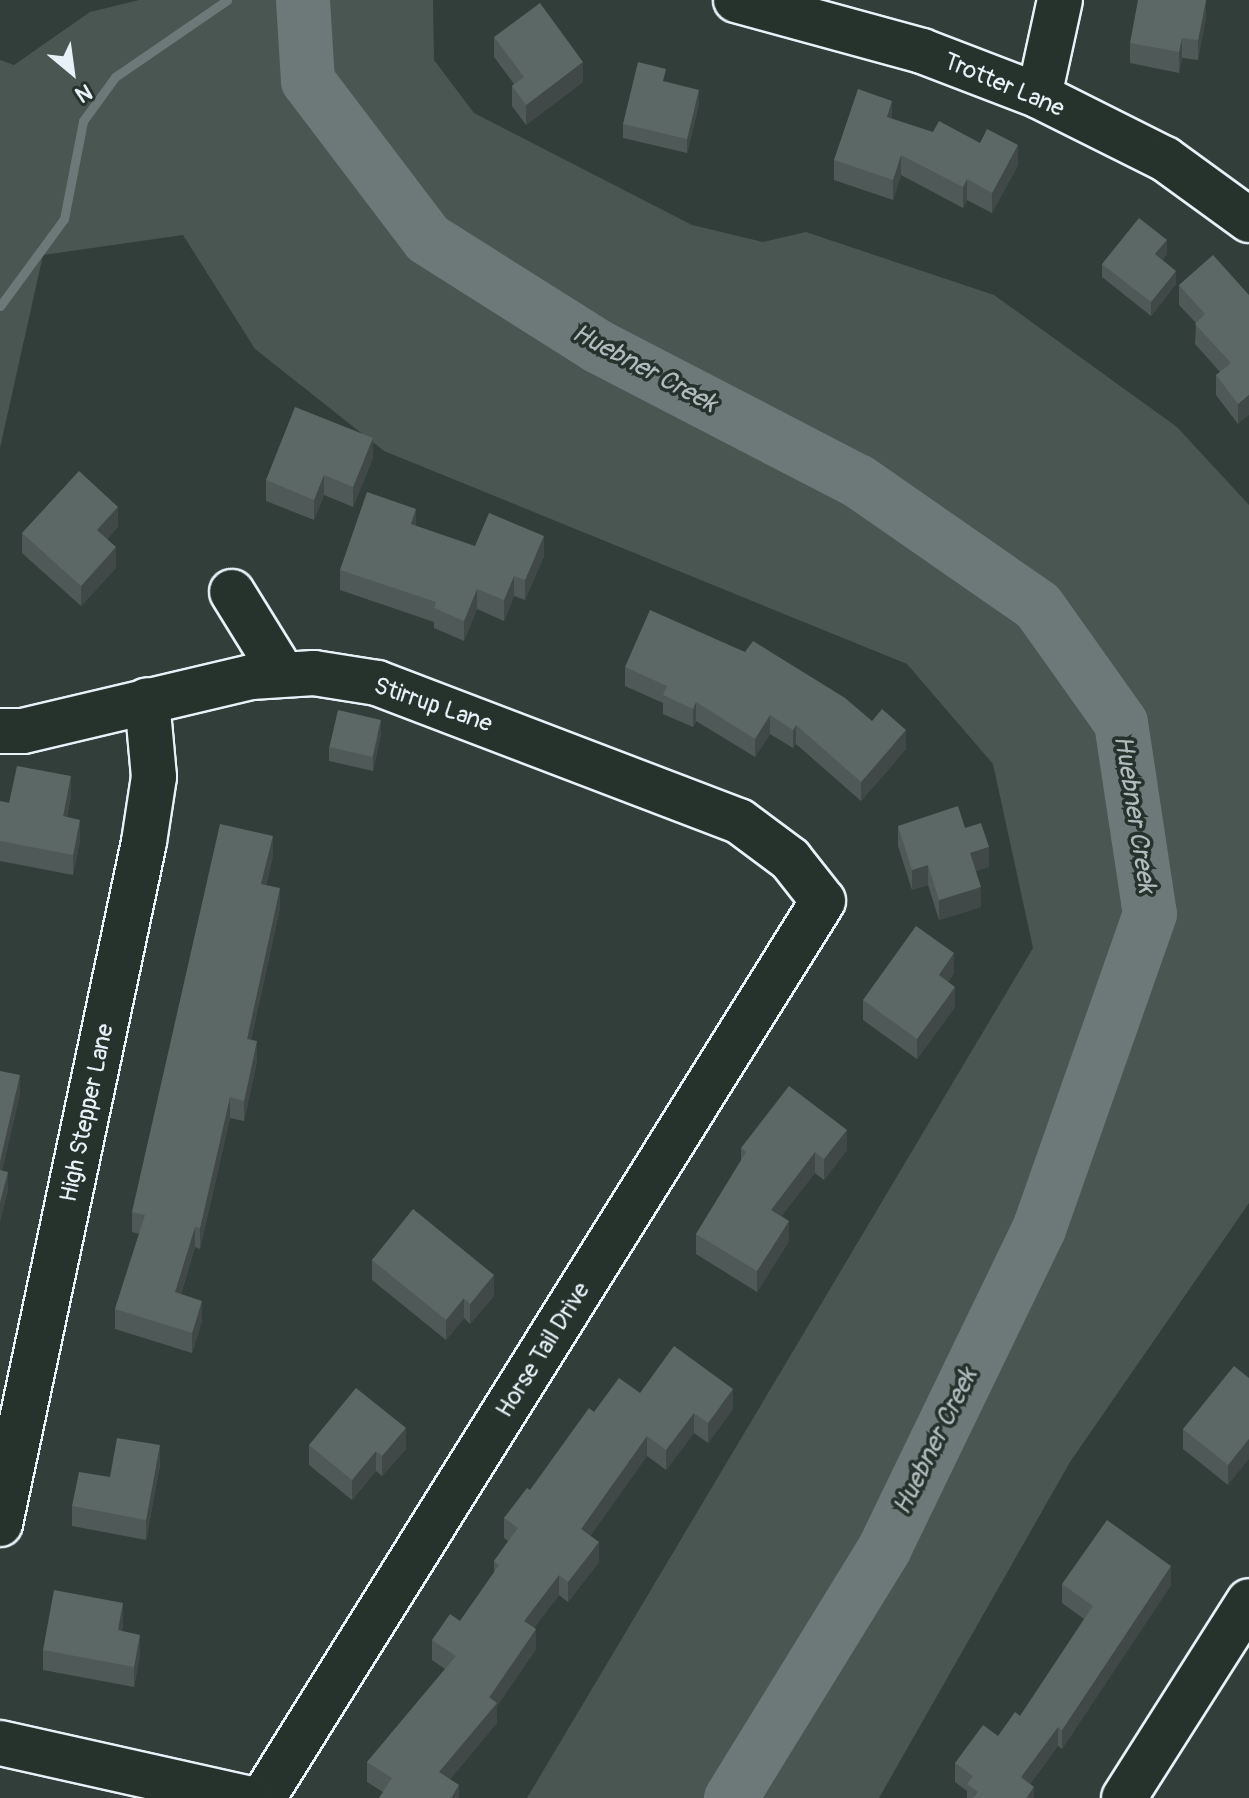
<!DOCTYPE html>
<html>
<head>
<meta charset="utf-8">
<style>
	body { margin:0 }
	#map { position:relative; width:1249px; height:1798px; overflow:hidden; background:#323e39; font-family:Pangolin,sans-serif }
	div>[style] { position:absolute }
	[style*='--x'] { left:calc(var(--x)*1px); top:calc(var(--y)*1px); width:calc(var(--w)*1px); rotate:calc(var(--a)*1deg) }
	.green>* { inset:0; background:#495651 }
	.stream>* { height:9px; margin:-4.5px; padding:0 4.5px; transform-origin:4.5px; border-radius:4.5px; background:#6d7978 }
	.river>* { height:54px; margin:-27px; padding:0 27px; transform-origin:27px; border-radius:27px; background:#6d7978 }
	.roads { filter:drop-shadow(2px 0 #e8f1f8) drop-shadow(-2px 0 #e8f1f8) drop-shadow(0 2px #e8f1f8) drop-shadow(0 -2px #e8f1f8) }
	.minor>* { height:44px; margin:-22px; padding:0 22px; transform-origin:22px; border-radius:22px; background:#26332d }
	.wall>* { inset:0; background:#4f5957 }
	.shaded-wall>* { inset:0; background:#404947 }
	.building>* { inset:0; background:#5c6865; transform-origin:0 0 }
	span { translate:-50% -50%; white-space:nowrap; text-align:center; line-height:1.15; -webkit-text-stroke:7px #26332d; paint-order:stroke }
	.street-label { font-size:24px; color:#e8f1f8 }
	.water-label { font-size:26px; color:#b1bbbe; font-style:italic }
	.north { position:absolute; left:32px; top:32px; width:80px; height:80px; -webkit-text-stroke:6px #26332d; paint-order:stroke; rotate:151deg; font-size:22px; font-weight:700; line-height:32px; text-align:center; color:#e8f1f8 }
	.north::after { content:''; display:block; margin:auto; width:28px; height:36px; background:#e8f1f8; clip-path:polygon(50% 0,100% 100%,50% 72%,0 100%) }
</style>
</head>
<body>
<div id="map">
	<div class="green">
		<div style="clip-path:polygon(139px 0,433px 0,434px 60px,474px 113px,692px 225px,763px 242px,806px 232px,994px 295px,1177px 427px,1249px 505px,1249px 1203px,1070px 1462px,879px 1798px,527px 1798px,1033px 948px,993px 764px,907px 664px,384px 451px,255px 349px,183px 235px,43px 255px,0 448px,0 60px,14px 65px,90px 12px)"></div>
	</div>
	<div class="stream">
		<div style="--x:0;--y:306;--w:108;--a:-53.7"></div>
		<div style="--x:64;--y:219;--w:100;--a:-79"></div>
		<div style="--x:83;--y:121;--w:54;--a:-54"></div>
		<div style="--x:115;--y:77;--w:136;--a:-34.5"></div>
	</div>
	<div class="river">
		<div style="--x:303;--y:0;--w:81;--a:86.5"></div>
		<div style="--x:308;--y:81;--w:198;--a:52.8"></div>
		<div style="--x:428;--y:239;--w:202;--a:32.3"></div>
		<div style="--x:599;--y:347;--w:292;--a:27.4"></div>
		<div style="--x:858;--y:481;--w:219;--a:34.8"></div>
		<div style="--x:1038;--y:606;--w:143;--a:54.6"></div>
		<div style="--x:1121;--y:723;--w:193;--a:81.4"></div>
		<div style="--x:1150;--y:914;--w:334;--a:109.4"></div>
		<div style="--x:1039;--y:1229;--w:354;--a:115.8"></div>
		<div style="--x:885;--y:1548;--w:294;--a:121.6"></div>
	</div>
	<div class="roads">
		<div class="minor">
			<div style="--x:736;--y:0;--w:193;--a:15.3"></div>
			<div style="--x:922;--y:51;--w:125;--a:21"></div>
			<div style="--x:1039;--y:96;--w:141;--a:26.6"></div>
			<div style="--x:1165;--y:159;--w:104;--a:36"></div>
			<div style="--x:1039;--y:96;--w:98;--a:-77.7"></div>
			<div style="--x:232;--y:592;--w:95;--a:58.3"></div>
			<div style="--x:0;--y:731;--w:23;--a:0"></div>
			<div style="--x:23;--y:731;--w:234;--a:-13.3"></div>
			<div style="--x:251;--y:677;--w:63;--a:-3.6"></div>
			<div style="--x:314;--y:673;--w:64;--a:9"></div>
			<div style="--x:377;--y:683;--w:387;--a:20.9"></div>
			<div style="--x:739;--y:821;--w:64;--a:36.7"></div>
			<div style="--x:790;--y:859;--w:53;--a:51.8"></div>
			<div style="--x:823;--y:901;--w:1057;--a:121.98"></div>
			<div style="--x:0;--y:1524;--w:697;--a:-78.08"></div>
			<div style="--x:144;--y:842;--w:66;--a:-81.3"></div>
			<div style="--x:154;--y:777;--w:77;--a:-95.2"></div>
			<div style="--x:0;--y:1743;--w:252;--a:12.6"></div>
			<div style="--x:1124;--y:1798;--w:233;--a:-57.6"></div>
		</div>
	</div>
	<div class="wall">
		<div style="clip-path:polygon(1206px 0,1206px 17px,1198px 60px,1182px 58px,1179px 73px,1130px 63px,1130px 43px)"></div>
		<div style="clip-path:polygon(494px 37px,583px 82px,526px 125px,512px 106px,512px 86px,514px 84px,494px 57px)"></div>
		<div style="clip-path:polygon(699px 104px,687px 153px,623px 138px,623px 124px)"></div>
		<div style="clip-path:polygon(892px 119px,1018px 165px,992px 213px,967px 200px,963px 208px,901px 175px,893px 200px,834px 180px,834px 160px)"></div>
		<div style="clip-path:polygon(1167px 254px,1162px 260px,1176px 284px,1151px 316px,1102px 277px,1102px 264px)"></div>
		<div style="clip-path:polygon(1179px 285px,1249px 295px,1238px 424px,1216px 395px,1216px 375px,1220px 372px,1195px 344px,1196px 323px,1179px 305px)"></div>
		<div style="clip-path:polygon(373px 458px,353px 507px,324px 495px,314px 520px,266px 501px,266px 480px)"></div>
		<div style="clip-path:polygon(118px 527px,107px 539px,116px 568px,81px 606px,22px 553px,22px 533px)"></div>
		<div style="clip-path:polygon(475px 546px,544px 556px,525px 600px,514px 596px,504px 621px,477px 609px,464px 641px,434px 628px,434px 622px,340px 590px,340px 570px)"></div>
		<div style="clip-path:polygon(625px 667px,906px 749px,861px 801px,796px 744px,793px 748px,770px 734px,755px 757px,696px 721px,693px 727px,663px 714px,663px 703px,625px 686px)"></div>
		<div style="clip-path:polygon(381px 734px,373px 771px,329px 761px,329px 747px)"></div>
		<div style="clip-path:polygon(71px 796px,67px 817px,80px 840px,73px 875px,0 861px,0 801px,9px 803px)"></div>
		<div style="clip-path:polygon(898px 826px,989px 867px,976px 871px,981px 907px,939px 920px,928px 885px,912px 890px,898px 846px)"></div>
		<div style="clip-path:polygon(273px 856px,266px 885px,280px 908px,251px 1040px,257px 1061px,244px 1121px,230px 1118px,200px 1249px,195px 1247px,181px 1294px,202px 1321px,192px 1353px,115px 1329px,115px 1309px,139px 1234px,132px 1232px,132px 1212px)"></div>
		<div style="clip-path:polygon(954px 973px,948px 982px,955px 1007px,917px 1059px,863px 1020px,863px 1000px)"></div>
		<div style="clip-path:polygon(741px 1148px,847px 1150px,824px 1180px,815px 1173px,781px 1216px,789px 1241px,757px 1292px,696px 1254px,696px 1234px,741px 1161px)"></div>
		<div style="clip-path:polygon(372px 1260px,494px 1296px,470px 1324px,464px 1318px,446px 1340px,372px 1280px)"></div>
		<div style="clip-path:polygon(1249px 1378px,1228px 1485px,1183px 1449px,1183px 1429px)"></div>
		<div style="clip-path:polygon(640px 1393px,733px 1409px,708px 1443px,694px 1433px,666px 1470px,647px 1456px,590px 1536px,599px 1562px,568px 1602px,559px 1595px,534px 1628px,536px 1649px,497px 1706px,497px 1723px,450px 1779px,459px 1798px,383px 1792px,367px 1782px,367px 1762px,445px 1669px,432px 1660px,432px 1640px,460px 1621px,494px 1573px,494px 1561px,508px 1541px,504px 1538px,504px 1518px,530px 1490px,594px 1412px)"></div>
		<div style="clip-path:polygon(309px 1445px,406px 1449px,382px 1476px,376px 1471px,352px 1500px,309px 1465px)"></div>
		<div style="clip-path:polygon(160px 1465px,146px 1540px,72px 1526px,72px 1506px,110px 1477px)"></div>
		<div style="clip-path:polygon(1062px 1584px,1171px 1585px,1062px 1749px,1058px 1746px,1030px 1784px,1034px 1798px,967px 1798px,967px 1791px,955px 1782px,955px 1763px,998px 1736px,1020px 1716px,1084px 1619px,1062px 1603px)"></div>
		<div style="clip-path:polygon(123px 1624px,122px 1631px,140px 1655px,134px 1687px,43px 1670px,43px 1650px)"></div>
	</div>
	<div class="shaded-wall">
		<div style="clip-path:polygon(1206px 0,1206px 17px,1198px 60px,1198px 40px)"></div>
		<div style="clip-path:polygon(1182px 38px,1182px 58px,1179px 73px,1179px 52px)"></div>
		<div style="clip-path:polygon(583px 62px,583px 82px,526px 125px,526px 105px)"></div>
		<div style="clip-path:polygon(699px 90px,699px 104px,687px 153px,687px 139px)"></div>
		<div style="clip-path:polygon(892px 101px,892px 121px,887px 117px)"></div>
		<div style="clip-path:polygon(1018px 145px,1018px 165px,992px 213px,992px 193px)"></div>
		<div style="clip-path:polygon(901px 155px,901px 175px,893px 200px,893px 180px)"></div>
		<div style="clip-path:polygon(967px 179px,967px 200px,963px 208px,963px 187px)"></div>
		<div style="clip-path:polygon(1167px 240px,1167px 254px,1155px 268px,1155px 254px)"></div>
		<div style="clip-path:polygon(1176px 271px,1176px 284px,1151px 316px,1151px 302px)"></div>
		<div style="clip-path:polygon(1249px 395px,1249px 415px,1238px 424px,1238px 404px)"></div>
		<div style="clip-path:polygon(373px 438px,373px 458px,353px 507px,353px 487px)"></div>
		<div style="clip-path:polygon(324px 475px,324px 495px,314px 520px,314px 500px)"></div>
		<div style="clip-path:polygon(118px 507px,118px 527px,97px 550px,97px 530px)"></div>
		<div style="clip-path:polygon(416px 509px,416px 529px,411px 524px)"></div>
		<div style="clip-path:polygon(544px 536px,544px 556px,525px 600px,525px 580px)"></div>
		<div style="clip-path:polygon(116px 547px,116px 568px,81px 606px,81px 586px)"></div>
		<div style="clip-path:polygon(514px 576px,514px 596px,504px 621px,504px 600px)"></div>
		<div style="clip-path:polygon(477px 589px,477px 609px,464px 641px,464px 621px)"></div>
		<div style="clip-path:polygon(696px 702px,696px 721px,693px 727px,693px 709px)"></div>
		<div style="clip-path:polygon(770px 715px,770px 734px,755px 757px,755px 739px)"></div>
		<div style="clip-path:polygon(381px 720px,381px 734px,373px 771px,373px 757px)"></div>
		<div style="clip-path:polygon(796px 725px,796px 744px,793px 748px,793px 730px)"></div>
		<div style="clip-path:polygon(906px 730px,906px 749px,861px 801px,861px 782px)"></div>
		<div style="clip-path:polygon(71px 776px,71px 796px,63px 837px,63px 816px)"></div>
		<div style="clip-path:polygon(80px 820px,80px 840px,73px 875px,73px 855px)"></div>
		<div style="clip-path:polygon(273px 836px,273px 856px,261px 904px,261px 884px)"></div>
		<div style="clip-path:polygon(989px 847px,989px 867px,970px 873px,970px 853px)"></div>
		<div style="clip-path:polygon(928px 865px,928px 885px,912px 890px,912px 870px)"></div>
		<div style="clip-path:polygon(981px 887px,981px 907px,939px 920px,939px 900px)"></div>
		<div style="clip-path:polygon(280px 888px,280px 908px,247px 1059px,247px 1039px)"></div>
		<div style="clip-path:polygon(954px 953px,954px 973px,939px 995px,939px 975px)"></div>
		<div style="clip-path:polygon(955px 987px,955px 1007px,917px 1059px,917px 1039px)"></div>
		<div style="clip-path:polygon(257px 1041px,257px 1061px,244px 1121px,244px 1101px)"></div>
		<div style="clip-path:polygon(20px 1075px,20px 1095px,0 1181px,0 1162px)"></div>
		<div style="clip-path:polygon(230px 1097px,230px 1118px,200px 1249px,200px 1228px)"></div>
		<div style="clip-path:polygon(847px 1130px,847px 1150px,824px 1180px,824px 1159px)"></div>
		<div style="clip-path:polygon(815px 1152px,815px 1173px,771px 1230px,771px 1210px)"></div>
		<div style="clip-path:polygon(8px 1172px,8px 1191px,0 1222px,0 1203px)"></div>
		<div style="clip-path:polygon(789px 1221px,789px 1241px,757px 1292px,757px 1271px)"></div>
		<div style="clip-path:polygon(195px 1227px,195px 1247px,175px 1312px,175px 1292px)"></div>
		<div style="clip-path:polygon(494px 1275px,494px 1296px,470px 1324px,470px 1304px)"></div>
		<div style="clip-path:polygon(464px 1298px,464px 1318px,446px 1340px,446px 1320px)"></div>
		<div style="clip-path:polygon(202px 1301px,202px 1321px,192px 1353px,192px 1333px)"></div>
		<div style="clip-path:polygon(733px 1389px,733px 1409px,708px 1443px,708px 1423px)"></div>
		<div style="clip-path:polygon(694px 1413px,694px 1433px,666px 1470px,666px 1450px)"></div>
		<div style="clip-path:polygon(406px 1428px,406px 1449px,382px 1476px,382px 1456px)"></div>
		<div style="clip-path:polygon(647px 1436px,647px 1456px,581px 1549px,581px 1529px)"></div>
		<div style="clip-path:polygon(1249px 1439px,1249px 1459px,1228px 1485px,1228px 1465px)"></div>
		<div style="clip-path:polygon(160px 1445px,160px 1465px,146px 1540px,146px 1520px)"></div>
		<div style="clip-path:polygon(376px 1451px,376px 1471px,352px 1500px,352px 1480px)"></div>
		<div style="clip-path:polygon(599px 1542px,599px 1562px,568px 1602px,568px 1582px)"></div>
		<div style="clip-path:polygon(1171px 1566px,1171px 1585px,1062px 1749px,1062px 1730px)"></div>
		<div style="clip-path:polygon(559px 1575px,559px 1595px,524px 1641px,524px 1621px)"></div>
		<div style="clip-path:polygon(123px 1603px,123px 1624px,118px 1650px,118px 1630px)"></div>
		<div style="clip-path:polygon(536px 1629px,536px 1649px,497px 1706px,497px 1723px,439px 1793px,439px 1772px)"></div>
		<div style="clip-path:polygon(140px 1635px,140px 1655px,134px 1687px,134px 1667px)"></div>
		<div style="clip-path:polygon(1058px 1727px,1058px 1746px,1021px 1796px,1021px 1777px)"></div>
		<div style="clip-path:polygon(459px 1785px,459px 1798px,451px 1798px)"></div>
		<div style="clip-path:polygon(1034px 1787px,1034px 1798px,1026px 1798px)"></div>
	</div>
	<div class="building">
		<div style="clip-path:polygon(1138px 0,1206px 0,1198px 40px,1182px 38px,1179px 52px,1130px 43px)"></div>
		<div style="clip-path:polygon(540px 3px,583px 62px,526px 105px,512px 86px,524px 77px,494px 37px)"></div>
		<div style="clip-path:polygon(638px 62px,666px 69px,663px 81px,699px 90px,687px 139px,623px 124px)"></div>
		<div style="clip-path:polygon(858px 89px,892px 101px,887px 117px,933px 132px,939px 121px,980px 143px,987px 129px,1018px 145px,992px 193px,967px 179px,963px 187px,901px 155px,893px 180px,834px 160px)"></div>
		<div style="clip-path:polygon(1139px 218px,1167px 240px,1155px 254px,1176px 271px,1151px 302px,1102px 264px)"></div>
		<div style="clip-path:polygon(1213px 255px,1249px 295px,1249px 395px,1238px 404px,1216px 375px,1231px 363px,1195px 324px,1205px 314px,1179px 285px)"></div>
		<div style="clip-path:polygon(295px 407px,373px 438px,353px 487px,324px 475px,314px 500px,266px 480px)"></div>
		<div style="clip-path:polygon(79px 471px,118px 507px,97px 530px,116px 547px,81px 586px,22px 533px)"></div>
		<div style="clip-path:polygon(367px 492px,416px 509px,411px 524px,475px 546px,489px 513px,544px 536px,525px 580px,514px 576px,504px 600px,477px 589px,464px 621px,434px 608px,436px 602px,340px 570px)"></div>
		<div style="clip-path:polygon(650px 610px,745px 652px,753px 641px,845px 698px,872px 721px,882px 709px,906px 730px,861px 782px,796px 725px,793px 730px,770px 715px,755px 739px,696px 702px,693px 709px,663px 695px,667px 686px,625px 667px)"></div>
		<div style="left:338px;top:710px;width:44px;height:38px;rotate:13deg"></div>
		<div style="clip-path:polygon(17px 766px,71px 776px,63px 816px,80px 820px,73px 855px,0 841px,0 801px,9px 803px)"></div>
		<div style="clip-path:polygon(958px 806px,965px 828px,981px 823px,989px 847px,970px 853px,981px 887px,939px 900px,928px 865px,912px 870px,898px 826px)"></div>
		<div style="clip-path:polygon(220px 824px,273px 836px,261px 884px,280px 888px,247px 1039px,257px 1041px,244px 1101px,230px 1097px,200px 1228px,195px 1227px,175px 1292px,202px 1301px,192px 1333px,115px 1309px,145px 1215px,132px 1212px)"></div>
		<div style="clip-path:polygon(916px 926px,954px 953px,939px 975px,955px 987px,917px 1039px,863px 1000px)"></div>
		<div style="clip-path:polygon(0 1071px,20px 1075px,0 1162px)"></div>
		<div style="clip-path:polygon(789px 1086px,847px 1130px,824px 1159px,815px 1152px,771px 1210px,789px 1221px,757px 1271px,696px 1234px,746px 1152px,741px 1148px)"></div>
		<div style="clip-path:polygon(0 1170px,8px 1172px,0 1203px)"></div>
		<div style="clip-path:polygon(413px 1209px,494px 1275px,470px 1304px,464px 1298px,446px 1320px,372px 1260px)"></div>
		<div style="clip-path:polygon(674px 1346px,733px 1389px,708px 1423px,694px 1413px,666px 1450px,647px 1436px,581px 1529px,599px 1542px,568px 1582px,559px 1575px,524px 1621px,536px 1629px,489px 1697px,497px 1703px,439px 1772px,459px 1785px,451px 1798px,379px 1798px,392px 1778px,367px 1762px,456px 1656px,432px 1640px,450px 1614px,460px 1621px,499px 1565px,494px 1561px,518px 1528px,504px 1518px,527px 1488px,530px 1490px,589px 1408px,594px 1412px,619px 1378px,640px 1393px)"></div>
		<div style="clip-path:polygon(1234px 1366px,1249px 1378px,1249px 1439px,1228px 1465px,1183px 1429px)"></div>
		<div style="clip-path:polygon(356px 1388px,406px 1428px,382px 1456px,376px 1451px,352px 1480px,309px 1445px)"></div>
		<div style="clip-path:polygon(117px 1438px,160px 1445px,146px 1520px,72px 1506px,79px 1472px,110px 1477px)"></div>
		<div style="clip-path:polygon(1107px 1520px,1171px 1566px,1062px 1730px,1058px 1727px,1021px 1777px,1034px 1787px,1026px 1798px,973px 1798px,978px 1792px,967px 1784px,973px 1776px,955px 1763px,983px 1725px,998px 1736px,1015px 1712px,1020px 1716px,1093px 1606px,1062px 1584px)"></div>
		<div style="clip-path:polygon(54px 1590px,123px 1603px,118px 1630px,140px 1635px,134px 1667px,43px 1650px)"></div>
	</div>
	<div class="street-label">
		<span style="left:1004px;top:85px;rotate:23deg">Trotter Lane</span>
		<span style="left:433px;top:705px;rotate:19deg">Stirrup Lane</span>
		<span style="left:87px;top:1113px;rotate:-78deg">High Stepper Lane</span>
		<span style="left:543px;top:1350px;rotate:-58deg">Horse Tail Drive</span>
	</div>
	<div class="water-label">
		<span style="left:644px;top:369px;rotate:28deg">Huebner Creek</span>
		<span style="left:1134px;top:814px;rotate:81deg">Huebner Creek</span>
		<span style="left:936px;top:1442px;rotate:-64deg">Huebner Creek</span>
	</div>
	<div class="north">N</div>
</div>
</body>
</html>
